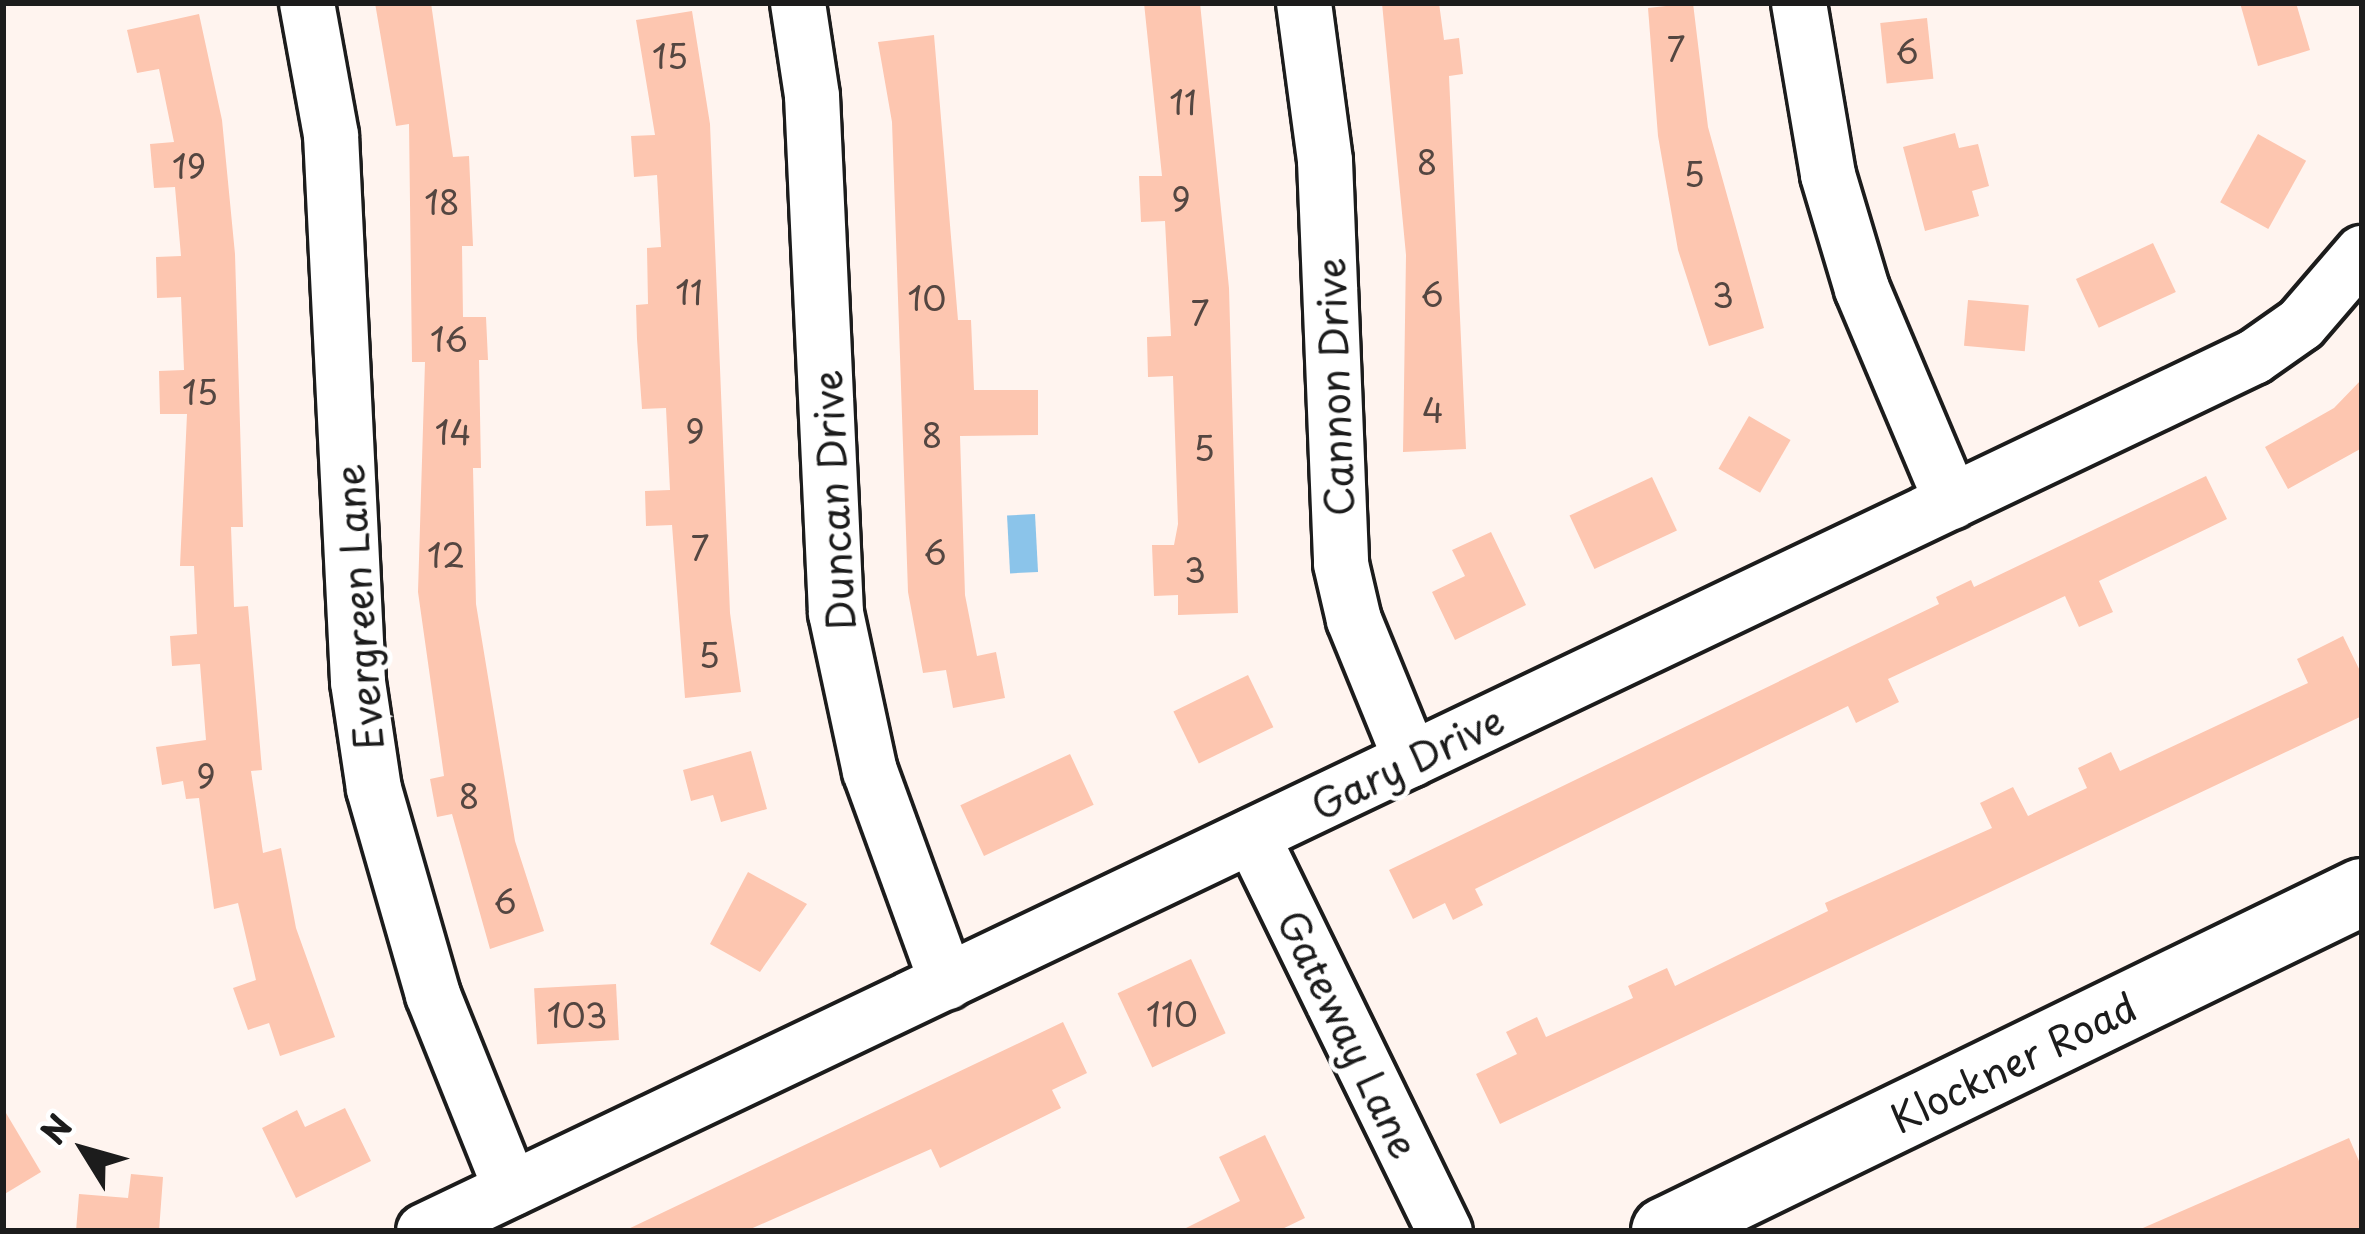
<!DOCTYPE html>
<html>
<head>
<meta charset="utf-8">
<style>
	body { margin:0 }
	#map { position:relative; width:2365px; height:1234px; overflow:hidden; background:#fff4ef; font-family:"Playpen Sans",sans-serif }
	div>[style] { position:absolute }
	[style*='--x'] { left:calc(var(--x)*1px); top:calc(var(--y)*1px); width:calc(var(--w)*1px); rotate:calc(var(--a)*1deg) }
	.water>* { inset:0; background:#8bc4ea; transform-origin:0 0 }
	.building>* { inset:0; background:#fdc6b0; transform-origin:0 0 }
	.roads { filter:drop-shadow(3px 0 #1c1c1c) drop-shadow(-3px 0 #1c1c1c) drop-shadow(0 3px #1c1c1c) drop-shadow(0 -3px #1c1c1c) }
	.minor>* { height:54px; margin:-27px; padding:0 27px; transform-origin:27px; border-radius:27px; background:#fff }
	.major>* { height:66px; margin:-33px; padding:0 33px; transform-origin:33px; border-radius:33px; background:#fff }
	span { translate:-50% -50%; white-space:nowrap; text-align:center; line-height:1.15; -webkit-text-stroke:10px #fff; paint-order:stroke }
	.number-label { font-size:33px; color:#544641 }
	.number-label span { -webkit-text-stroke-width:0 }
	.street-label { font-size:39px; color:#1c1c1c }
	.frame { position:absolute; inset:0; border:6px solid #1c1c1c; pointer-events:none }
	.north { position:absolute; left:24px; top:1090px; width:120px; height:120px; -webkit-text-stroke:9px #fff; paint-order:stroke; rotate:307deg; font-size:33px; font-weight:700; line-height:48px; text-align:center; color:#1c1c1c }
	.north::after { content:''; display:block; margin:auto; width:42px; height:54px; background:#1c1c1c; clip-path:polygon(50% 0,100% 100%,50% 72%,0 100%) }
</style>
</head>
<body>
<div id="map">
	<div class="water">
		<div style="left:1035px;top:514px;width:58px;height:28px;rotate:87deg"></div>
	</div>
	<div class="building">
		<div style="clip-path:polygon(375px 3px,431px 3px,453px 157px,469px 156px,473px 246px,462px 246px,463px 317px,486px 317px,488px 360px,479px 360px,481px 468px,473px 468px,476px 604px,515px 841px,544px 931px,490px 949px,452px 814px,437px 817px,430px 779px,444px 776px,418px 592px,425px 362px,412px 362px,409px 124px,396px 126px)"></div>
		<div style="clip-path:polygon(1144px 3px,1200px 3px,1229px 288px,1238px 613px,1178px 615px,1178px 595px,1154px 596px,1152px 545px,1174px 545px,1178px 524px,1173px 376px,1148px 377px,1147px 337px,1171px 336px,1165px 221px,1141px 222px,1139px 176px,1162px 176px)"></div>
		<div style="clip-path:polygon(1382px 3px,1439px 3px,1444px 40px,1459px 38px,1463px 74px,1449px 76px,1466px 449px,1403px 452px,1406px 255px)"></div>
		<div style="clip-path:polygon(1693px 3px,1708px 127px,1764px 328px,1709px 346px,1678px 250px,1658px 136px,1648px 8px)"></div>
		<div style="clip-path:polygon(2240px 3px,2296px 3px,2310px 50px,2258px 66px)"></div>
		<div style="clip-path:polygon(692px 11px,710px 124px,730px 613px,741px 692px,685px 698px,672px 525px,646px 526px,645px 491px,670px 490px,666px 408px,642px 409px,637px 339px,636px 305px,648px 304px,647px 248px,661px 247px,657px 175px,634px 177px,631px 136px,655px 135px,636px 20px)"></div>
		<div style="clip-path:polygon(199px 14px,222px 120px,235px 254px,243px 527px,231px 527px,234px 607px,248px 606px,262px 770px,251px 771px,263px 853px,281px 848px,296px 928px,335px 1037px,280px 1056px,269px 1023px,248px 1030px,233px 988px,256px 980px,238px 903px,214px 909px,199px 798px,186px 799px,183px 781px,162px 785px,156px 747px,206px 740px,200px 664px,172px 666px,170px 636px,197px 634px,194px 566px,180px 566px,187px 414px,160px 414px,159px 371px,184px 370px,181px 297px,157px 298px,156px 257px,181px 256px,175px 187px,154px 188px,150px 144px,174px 142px,159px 69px,137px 73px,127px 30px)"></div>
		<div style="left:1927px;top:18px;width:61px;height:47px;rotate:84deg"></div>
		<div style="clip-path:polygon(934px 35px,958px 320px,971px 320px,974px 390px,1038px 390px,1038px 435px,960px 436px,965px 595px,977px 656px,996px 652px,1005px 698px,953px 708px,946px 670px,923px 673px,908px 592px,892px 122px,878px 42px)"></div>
		<div style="clip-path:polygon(1955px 133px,1959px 148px,1978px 144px,1989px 186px,1972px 191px,1979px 216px,1925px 231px,1903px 147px)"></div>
		<div style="left:2258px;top:134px;width:55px;height:78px;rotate:29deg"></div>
		<div style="left:2153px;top:243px;width:54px;height:85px;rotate:65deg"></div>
		<div style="left:1968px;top:300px;width:61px;height:46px;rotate:5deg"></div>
		<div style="clip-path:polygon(2362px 379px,2362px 448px,2288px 489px,2265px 447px,2334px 408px)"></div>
		<div style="left:1749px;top:416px;width:48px;height:61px;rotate:30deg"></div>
		<div style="clip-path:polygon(2206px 476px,2227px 519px,2099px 581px,2113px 612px,2079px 627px,2065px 596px,1888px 679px,1899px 702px,1856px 723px,1848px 706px,1706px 775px,1475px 889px,1483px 905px,1453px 920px,1445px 903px,1413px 919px,1389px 870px,1939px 604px,1936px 597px,1971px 580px,1974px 587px)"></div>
		<div style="left:1652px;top:477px;width:59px;height:91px;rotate:65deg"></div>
		<div style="clip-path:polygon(1491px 532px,1526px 605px,1455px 640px,1432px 592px,1465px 576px,1452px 550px)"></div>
		<div style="clip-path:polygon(2343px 636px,2362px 675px,2362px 716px,1500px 1124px,1476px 1074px,1517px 1054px,1506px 1032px,1537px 1017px,1546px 1037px,1633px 998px,1628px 986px,1667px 968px,1675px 986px,1828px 911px,1825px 903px,1992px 828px,1980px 803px,2013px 787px,2028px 816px,2087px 788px,2078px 768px,2111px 752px,2120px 771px,2308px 683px,2297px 659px)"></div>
		<div style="left:1248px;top:675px;width:58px;height:83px;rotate:64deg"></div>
		<div style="clip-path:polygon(751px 751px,767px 809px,721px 822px,713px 795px,691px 801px,683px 770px)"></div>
		<div style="left:1070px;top:754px;width:56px;height:121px;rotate:65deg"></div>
		<div style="clip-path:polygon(748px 872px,807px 904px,760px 972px,710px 944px)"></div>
		<div style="left:1191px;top:959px;width:82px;height:81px;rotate:65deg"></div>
		<div style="left:616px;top:984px;width:56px;height:82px;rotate:87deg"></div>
		<div style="clip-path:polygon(1063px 1022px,1087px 1073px,1052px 1090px,1061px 1108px,940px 1168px,931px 1149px,746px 1231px,624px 1231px)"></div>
		<div style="clip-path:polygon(3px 1108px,41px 1172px,3px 1195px)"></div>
		<div style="clip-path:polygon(345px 1108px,371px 1161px,296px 1198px,262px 1128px,297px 1110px,305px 1127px)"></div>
		<div style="clip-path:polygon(1265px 1135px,1305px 1218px,1278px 1231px,1180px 1231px,1240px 1201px,1219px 1157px)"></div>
		<div style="clip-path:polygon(2349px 1138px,2362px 1168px,2362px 1231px,2136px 1231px)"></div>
		<div style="clip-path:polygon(131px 1174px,163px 1177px,159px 1231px,76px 1231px,79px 1194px,128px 1198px)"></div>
	</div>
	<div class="roads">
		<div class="minor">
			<div style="--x:307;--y:3;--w:134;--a:79.7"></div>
			<div style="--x:331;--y:135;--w:548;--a:87.17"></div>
			<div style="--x:358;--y:682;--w:108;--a:81.5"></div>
			<div style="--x:374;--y:789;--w:214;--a:74"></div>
			<div style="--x:433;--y:995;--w:209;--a:68.1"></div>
			<div style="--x:798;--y:3;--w:94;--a:81.4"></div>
			<div style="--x:812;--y:96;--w:518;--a:87.34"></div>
			<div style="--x:836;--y:613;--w:162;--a:77.9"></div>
			<div style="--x:870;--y:771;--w:225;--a:70"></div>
			<div style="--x:1304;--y:3;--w:159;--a:82.4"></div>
			<div style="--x:1325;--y:161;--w:403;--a:87.7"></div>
			<div style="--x:1341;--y:564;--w:57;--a:76.9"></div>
			<div style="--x:1354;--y:620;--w:151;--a:67.8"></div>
			<div style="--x:1799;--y:3;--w:174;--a:80.4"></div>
			<div style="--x:1828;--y:175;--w:119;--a:73.4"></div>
			<div style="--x:1862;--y:289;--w:231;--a:67.1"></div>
			<div style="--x:1252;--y:836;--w:440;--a:64"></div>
			<div style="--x:424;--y:1231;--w:2028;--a:-25.53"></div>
			<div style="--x:2254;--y:357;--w:57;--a:-35.1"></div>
			<div style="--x:2301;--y:324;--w:94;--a:-49.3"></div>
		</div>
		<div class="major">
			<div style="--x:1665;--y:1231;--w:775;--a:-25.94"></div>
		</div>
	</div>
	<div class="number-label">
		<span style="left:1676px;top:49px">7</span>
		<span style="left:1907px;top:51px">6</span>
		<span style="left:670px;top:56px">15</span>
		<span style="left:1183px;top:102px">11</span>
		<span style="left:1427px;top:162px">8</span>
		<span style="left:189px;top:166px">19</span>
		<span style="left:1694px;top:174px">5</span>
		<span style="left:1181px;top:199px">9</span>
		<span style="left:442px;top:202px">18</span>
		<span style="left:689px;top:292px">11</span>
		<span style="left:1432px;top:294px">6</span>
		<span style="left:1723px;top:295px">3</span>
		<span style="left:927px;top:298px">10</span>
		<span style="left:1200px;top:313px">7</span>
		<span style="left:449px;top:339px">16</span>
		<span style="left:200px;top:392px">15</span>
		<span style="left:1433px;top:410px">4</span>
		<span style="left:695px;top:431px">9</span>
		<span style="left:453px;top:432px">14</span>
		<span style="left:932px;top:435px">8</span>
		<span style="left:1204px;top:448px">5</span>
		<span style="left:700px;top:548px">7</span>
		<span style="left:935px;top:552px">6</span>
		<span style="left:446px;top:555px">12</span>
		<span style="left:1195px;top:570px">3</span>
		<span style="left:709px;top:655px">5</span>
		<span style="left:206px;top:776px">9</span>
		<span style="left:469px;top:796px">8</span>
		<span style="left:505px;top:901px">6</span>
		<span style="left:1172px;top:1014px">110</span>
		<span style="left:577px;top:1015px">103</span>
	</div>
	<div class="street-label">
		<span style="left:1334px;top:387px;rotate:-92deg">Cannon Drive</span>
		<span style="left:833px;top:500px;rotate:-93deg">Duncan Drive</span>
		<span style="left:358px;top:607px;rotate:-94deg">Evergreen Lane</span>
		<span style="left:1407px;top:762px;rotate:-26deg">Gary Drive</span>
		<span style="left:1349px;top:1034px;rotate:64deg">Gateway Lane</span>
		<span style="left:2013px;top:1062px;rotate:-26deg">Klockner Road</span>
	</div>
	<div class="frame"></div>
	<div class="north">N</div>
</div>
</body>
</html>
